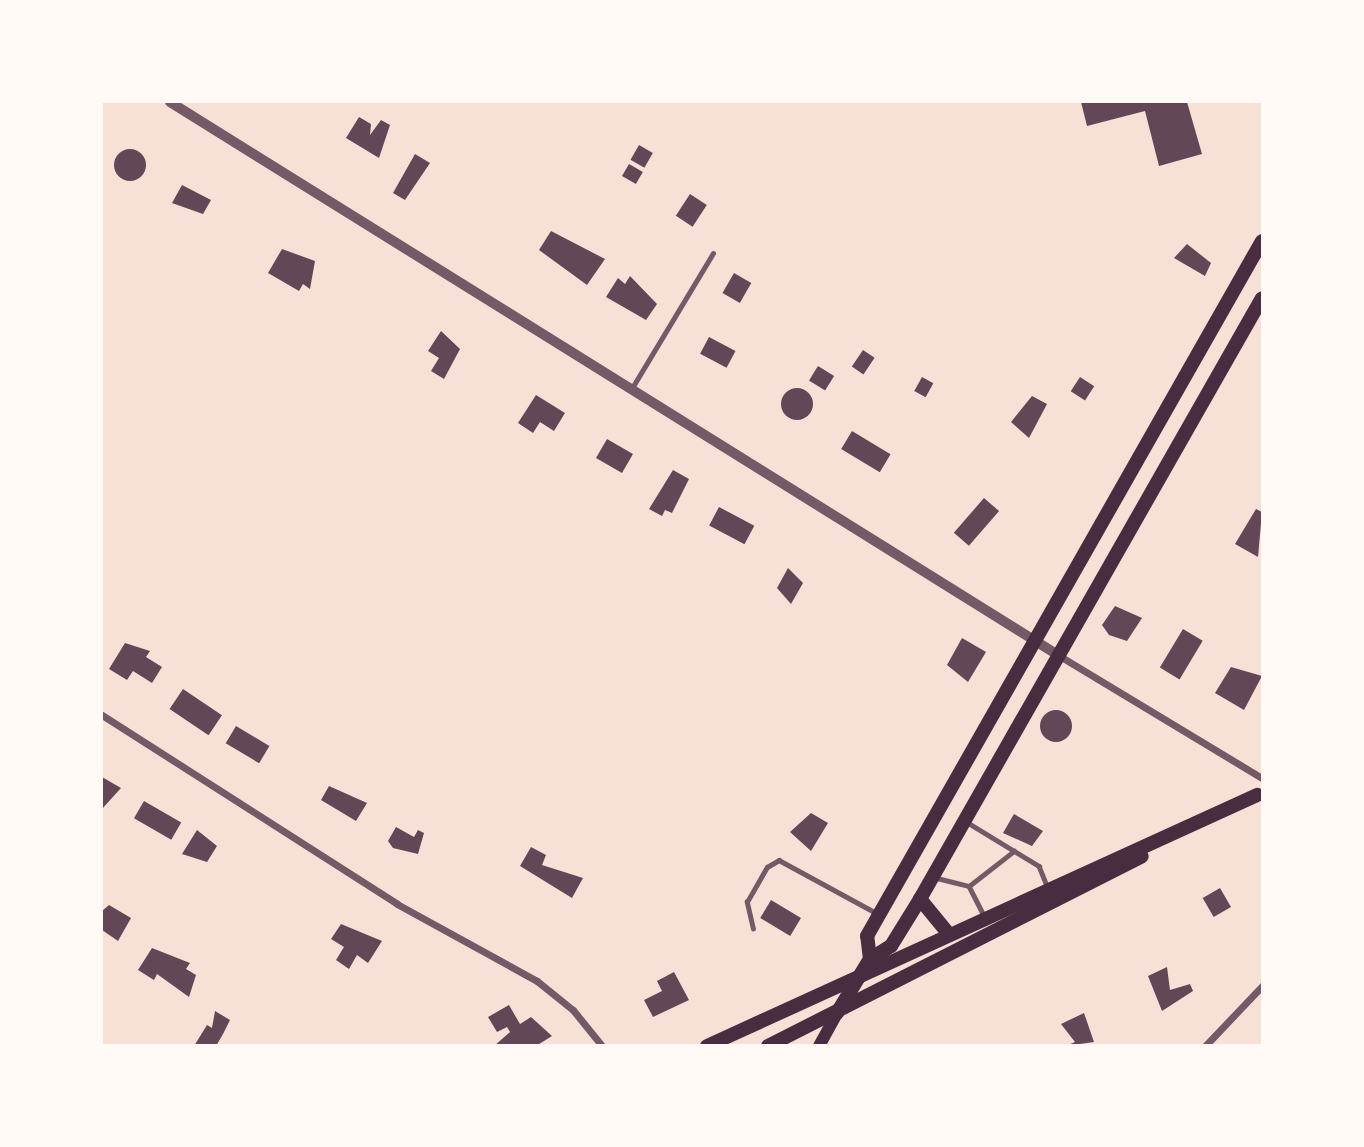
<!DOCTYPE html>
<html>
<head>
<meta charset="utf-8">
<style>
	body { margin:0 }
	#map { position:relative; width:1364px; height:1147px; overflow:hidden; background:#f7e1d7; font-family:Lora,serif }
	div>[style] { position:absolute }
	[style*='--x'] { left:calc(var(--x)*1px); top:calc(var(--y)*1px); width:calc(var(--w)*1px); rotate:calc(var(--a)*1deg) }
	.building>* { inset:0; background:#644757; transform-origin:0 0 }
	.round { border-radius:50% }
	.service>* { height:4.5px; margin:-2.25px; padding:0 2.25px; transform-origin:2.25px; border-radius:2.25px; background:#755966 }
	.minor>* { height:7px; margin:-3.5px; padding:0 3.5px; transform-origin:3.5px; border-radius:3.5px; background:#755966 }
	.tertiary>* { height:10px; margin:-5px; padding:0 5px; transform-origin:5px; border-radius:5px; background:#755966 }
	.secondary>* { height:12px; margin:-6px; padding:0 6px; transform-origin:6px; border-radius:6px; background:#4a2c40 }
	.primary>* { height:14px; margin:-7px; padding:0 7px; transform-origin:7px; border-radius:7px; background:#4a2c40 }
	span { translate:-50% -50%; white-space:nowrap; text-align:center; line-height:1.15; -webkit-text-stroke:5px #fffaf5; paint-order:stroke }
	.frame { position:absolute; inset:0; border:103px solid #fffaf5; pointer-events:none }
</style>
</head>
<body>
<div id="map">
	<div class="building">
		<div style="clip-path:polygon(1081px 102px,1187px 102px,1202px 154px,1159px 166px,1145px 111px,1087px 126px)"></div>
		<div style="clip-path:polygon(359px 117px,371px 124px,370px 135px,381px 120px,390px 125px,379px 158px,346px 138px)"></div>
		<div style="left:639px;top:145px;width:16px;height:17px;rotate:30deg"></div>
		<div class="round" style="left:114px;top:149px;width:32px;height:32px"></div>
		<div style="clip-path:polygon(415px 154px,430px 163px,405px 200px,393px 193px)"></div>
		<div style="left:629px;top:164px;width:16px;height:14px;rotate:30deg"></div>
		<div style="clip-path:polygon(182px 185px,211px 200px,203px 214px,172px 203px)"></div>
		<div style="left:690px;top:194px;width:20px;height:26px;rotate:33deg"></div>
		<div style="clip-path:polygon(551px 231px,605px 259px,587px 285px,539px 250px)"></div>
		<div style="clip-path:polygon(1187px 244px,1211px 263px,1205px 276px,1174px 258px)"></div>
		<div style="clip-path:polygon(282px 249px,315px 261px,310px 289px,303px 284px,299px 291px,268px 273px)"></div>
		<div style="left:734px;top:273px;width:20px;height:23px;rotate:30deg"></div>
		<div style="clip-path:polygon(630px 276px,657px 304px,646px 320px,606px 297px,618px 278px,625px 284px)"></div>
		<div style="clip-path:polygon(441px 331px,460px 349px,444px 379px,431px 371px,439px 358px,428px 351px)"></div>
		<div style="left:709px;top:337px;width:30px;height:19px;rotate:28deg"></div>
		<div style="left:863px;top:350px;width:14px;height:20px;rotate:34deg"></div>
		<div style="left:818px;top:366px;width:19px;height:17px;rotate:32deg"></div>
		<div style="left:922px;top:377px;width:13px;height:16px;rotate:29deg"></div>
		<div style="left:1080px;top:377px;width:17px;height:17px;rotate:33deg"></div>
		<div class="round" style="left:781px;top:388px;width:32px;height:32px"></div>
		<div style="clip-path:polygon(536px 395px,565px 413px,554px 431px,540px 422px,533px 433px,518px 423px)"></div>
		<div style="clip-path:polygon(1032px 396px,1047px 404px,1029px 438px,1011px 422px)"></div>
		<div style="left:852px;top:431px;width:45px;height:21px;rotate:31deg"></div>
		<div style="left:607px;top:439px;width:30px;height:22px;rotate:30deg"></div>
		<div style="clip-path:polygon(673px 470px,689px 479px,672px 513px,665px 510px,662px 516px,649px 509px)"></div>
		<div style="left:984px;top:498px;width:20px;height:46px;rotate:41deg"></div>
		<div style="left:719px;top:507px;width:40px;height:21px;rotate:28deg"></div>
		<div style="clip-path:polygon(1256px 509px,1262px 512px,1258px 557px,1235px 544px)"></div>
		<div style="clip-path:polygon(788px 568px,803px 583px,791px 604px,777px 588px)"></div>
		<div style="clip-path:polygon(1115px 606px,1142px 618px,1127px 641px,1109px 635px,1102px 625px)"></div>
		<div style="left:1183px;top:629px;width:23px;height:45px;rotate:31deg"></div>
		<div style="clip-path:polygon(962px 638px,986px 652px,968px 682px,947px 665px)"></div>
		<div style="clip-path:polygon(125px 643px,150px 651px,146px 657px,162px 667px,152px 683px,133px 671px,127px 680px,109px 669px)"></div>
		<div style="clip-path:polygon(1231px 667px,1262px 676px,1244px 710px,1215px 693px)"></div>
		<div style="left:183px;top:689px;width:47px;height:24px;rotate:34deg"></div>
		<div class="round" style="left:1040px;top:710px;width:32px;height:32px"></div>
		<div style="left:236px;top:726px;width:39px;height:20px;rotate:31deg"></div>
		<div style="clip-path:polygon(102px 777px,121px 788px,102px 809px)"></div>
		<div style="clip-path:polygon(329px 786px,367px 803px,356px 821px,321px 800px)"></div>
		<div style="left:144px;top:801px;width:43px;height:20px;rotate:30deg"></div>
		<div style="clip-path:polygon(811px 813px,828px 823px,811px 851px,790px 832px)"></div>
		<div style="clip-path:polygon(1014px 814px,1043px 831px,1032px 846px,1003px 833px)"></div>
		<div style="clip-path:polygon(396px 827px,414px 837px,418px 830px,424px 833px,418px 854px,393px 848px,388px 841px)"></div>
		<div style="clip-path:polygon(197px 830px,217px 846px,207px 862px,182px 854px)"></div>
		<div style="clip-path:polygon(531px 847px,546px 855px,542px 865px,583px 878px,572px 898px,520px 866px)"></div>
		<div style="left:1220px;top:888px;width:22px;height:20px;rotate:60deg"></div>
		<div style="left:771px;top:900px;width:35px;height:21px;rotate:31deg"></div>
		<div style="clip-path:polygon(109px 905px,131px 918px,118px 941px,102px 930px,102px 911px)"></div>
		<div style="clip-path:polygon(341px 924px,382px 941px,368px 963px,357px 955px,349px 969px,336px 960px,344px 947px,331px 939px)"></div>
		<div style="clip-path:polygon(152px 948px,190px 963px,186px 969px,196px 975px,189px 997px,157px 974px,154px 980px,138px 970px)"></div>
		<div style="clip-path:polygon(1167px 967px,1170px 990px,1190px 984px,1193px 991px,1162px 1011px,1148px 976px)"></div>
		<div style="clip-path:polygon(674px 972px,689px 1000px,653px 1017px,644px 1000px,662px 991px,657px 981px)"></div>
		<div style="clip-path:polygon(509px 1005px,520px 1024px,531px 1017px,552px 1036px,536px 1046px,494px 1046px,510px 1032px,507px 1027px,497px 1032px,488px 1017px)"></div>
		<div style="clip-path:polygon(215px 1011px,230px 1020px,223px 1034px,216px 1046px,194px 1046px,207px 1025px,212px 1028px)"></div>
		<div style="clip-path:polygon(1084px 1013px,1094px 1042px,1066px 1046px,1075px 1042px,1061px 1024px)"></div>
	</div>
	<div class="service">
		<div style="--x:632;--y:388;--w:157;--a:-59"></div>
		<div style="--x:965;--y:821;--w:87;--a:31.3"></div>
		<div style="--x:1039;--y:866;--w:24;--a:68"></div>
		<div style="--x:937;--y:878;--w:33;--a:14"></div>
		<div style="--x:969;--y:886;--w:35;--a:63"></div>
		<div style="--x:969;--y:886;--w:57;--a:-37.9"></div>
		<div style="--x:753;--y:929;--w:28;--a:-103"></div>
		<div style="--x:747;--y:902;--w:40;--a:-60.3"></div>
		<div style="--x:767;--y:867;--w:14;--a:-30"></div>
		<div style="--x:779;--y:860;--w:113;--a:28.6"></div>
	</div>
	<div class="minor">
		<div style="--x:1058;--y:655;--w:238;--a:31.1"></div>
		<div style="--x:102;--y:715;--w:350;--a:32.6"></div>
		<div style="--x:397;--y:904;--w:160;--a:28.8"></div>
		<div style="--x:537;--y:981;--w:46;--a:38.9"></div>
		<div style="--x:573;--y:1010;--w:46;--a:51.1"></div>
		<div style="--x:1205;--y:1046;--w:83;--a:-46.5"></div>
	</div>
	<div class="tertiary">
		<div style="--x:170;--y:102;--w:1046;--a:31.91"></div>
	</div>
	<div class="secondary">
		<div style="--x:819;--y:1046;--w:38;--a:-61"></div>
	</div>
	<div class="primary">
		<div style="--x:920;--y:899;--w:43;--a:50.7"></div>
		<div style="--x:870;--y:959;--w:23;--a:-97"></div>
		<div style="--x:867;--y:936;--w:799;--a:-60.39"></div>
		<div style="--x:837;--y:1013;--w:63;--a:-58.6"></div>
		<div style="--x:870;--y:959;--w:25;--a:-32"></div>
		<div style="--x:891;--y:946;--w:55;--a:-58.3"></div>
		<div style="--x:920;--y:899;--w:691;--a:-60.36"></div>
		<div style="--x:707;--y:1046;--w:605;--a:-24.53"></div>
		<div style="--x:768;--y:1046;--w:419;--a:-26.9"></div>
	</div>
	<div class="frame"></div>
</div>
</body>
</html>
